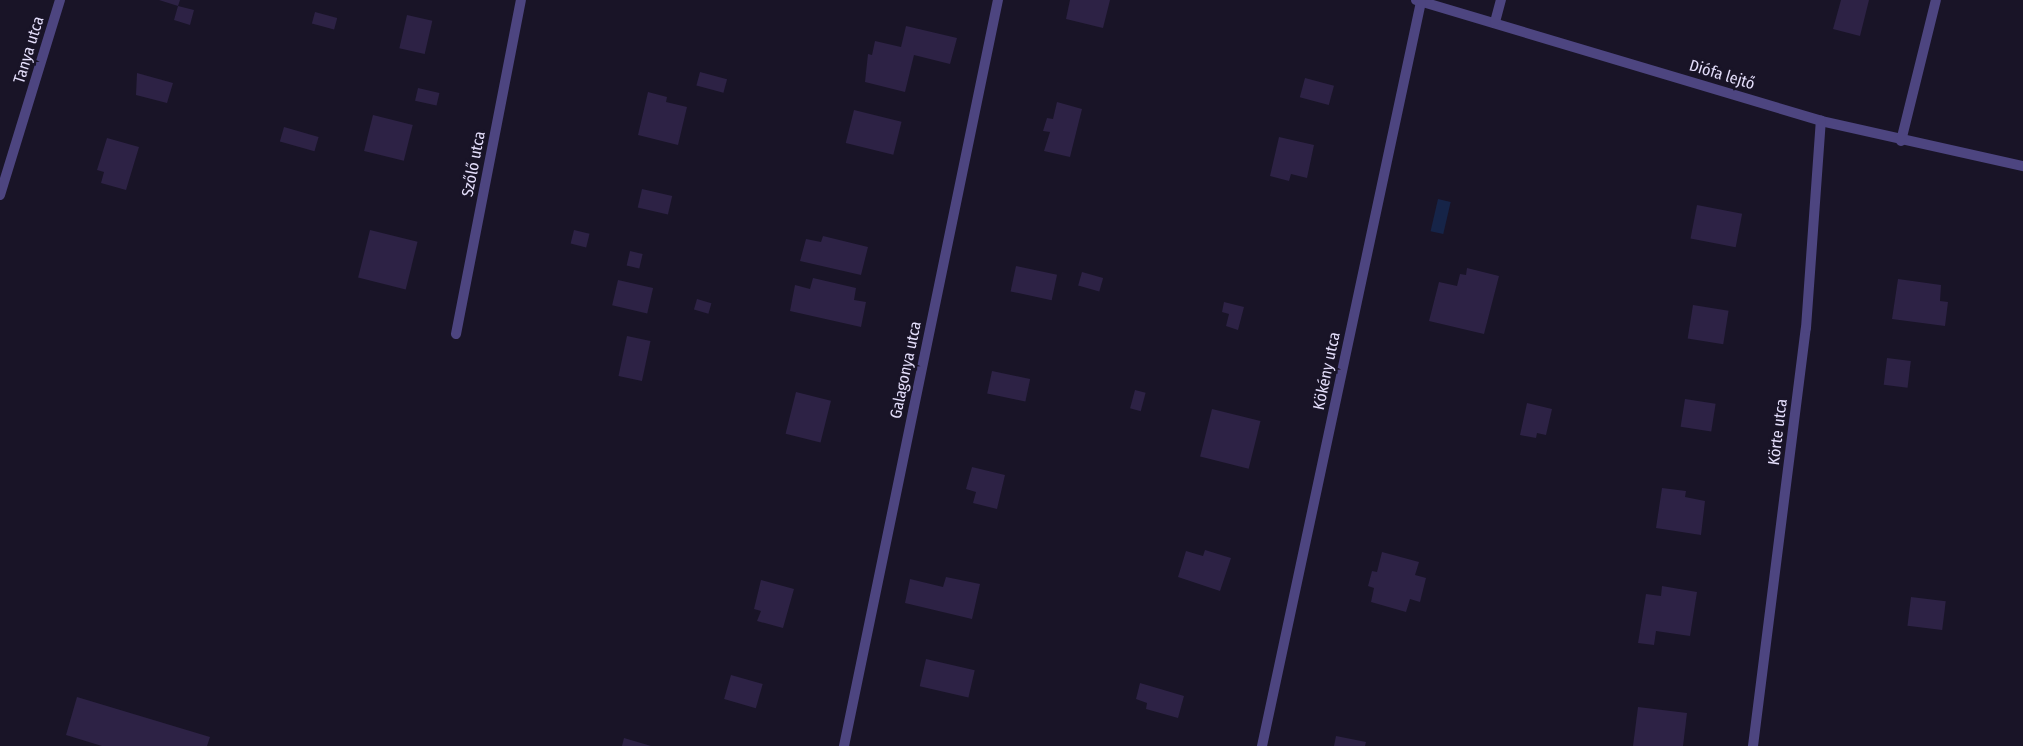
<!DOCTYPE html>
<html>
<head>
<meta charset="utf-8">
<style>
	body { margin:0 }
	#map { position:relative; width:2023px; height:746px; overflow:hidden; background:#191427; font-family:"Fira Sans Condensed",sans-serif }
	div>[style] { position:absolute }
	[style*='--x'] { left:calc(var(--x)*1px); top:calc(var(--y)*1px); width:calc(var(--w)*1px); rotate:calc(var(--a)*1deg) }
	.water>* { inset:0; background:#162448; transform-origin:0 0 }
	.building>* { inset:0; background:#2d2245; transform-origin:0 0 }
	.street>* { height:10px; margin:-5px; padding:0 5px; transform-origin:5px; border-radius:5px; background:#4d4580 }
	span { translate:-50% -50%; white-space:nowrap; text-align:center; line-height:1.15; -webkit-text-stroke:5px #191427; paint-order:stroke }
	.street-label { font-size:16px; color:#e4defb }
</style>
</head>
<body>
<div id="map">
	<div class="water">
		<div style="left:1438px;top:199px;width:13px;height:33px;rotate:13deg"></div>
	</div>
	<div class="building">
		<div style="clip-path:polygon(159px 0,180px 0,178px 6px,194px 10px,190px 25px,174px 20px,178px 6px)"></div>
		<div style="clip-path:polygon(1070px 0,1110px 0,1103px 28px,1066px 19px)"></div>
		<div style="clip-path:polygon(1841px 0,1869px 0,1860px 36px,1833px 29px)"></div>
		<div style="left:315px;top:12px;width:23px;height:12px;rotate:15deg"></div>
		<div style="left:407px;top:15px;width:26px;height:34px;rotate:13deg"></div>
		<div style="clip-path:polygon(906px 26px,957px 38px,950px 64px,914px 55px,905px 92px,865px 82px,868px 54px,872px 55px,875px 41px,901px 47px)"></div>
		<div style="left:700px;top:72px;width:28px;height:14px;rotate:15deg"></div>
		<div style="clip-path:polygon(137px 73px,173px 83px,167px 103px,136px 95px)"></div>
		<div style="left:1305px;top:78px;width:30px;height:20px;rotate:15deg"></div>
		<div style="left:418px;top:88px;width:22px;height:13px;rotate:13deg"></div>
		<div style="clip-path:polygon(648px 92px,667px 97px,666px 102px,687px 107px,678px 145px,638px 135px)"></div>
		<div style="clip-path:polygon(1057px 102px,1082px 109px,1070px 157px,1044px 151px,1050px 132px,1043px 131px,1047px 118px,1053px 119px)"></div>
		<div style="left:854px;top:110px;width:49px;height:34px;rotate:14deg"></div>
		<div style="left:373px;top:115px;width:41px;height:37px;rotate:14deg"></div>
		<div style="left:284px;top:127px;width:36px;height:15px;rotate:16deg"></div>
		<div style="clip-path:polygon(1279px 137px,1314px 145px,1307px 178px,1291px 174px,1289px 181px,1270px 176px)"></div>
		<div style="clip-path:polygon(107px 138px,139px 147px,126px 190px,101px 183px,104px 172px,97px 170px)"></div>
		<div style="left:642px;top:189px;width:31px;height:19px;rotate:13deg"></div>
		<div style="left:1697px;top:205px;width:46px;height:34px;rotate:11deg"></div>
		<div style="left:370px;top:230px;width:49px;height:49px;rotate:14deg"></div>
		<div style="left:574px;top:230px;width:16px;height:14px;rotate:14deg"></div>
		<div style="clip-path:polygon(823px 236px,868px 247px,861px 275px,800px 261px,806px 239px,821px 242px)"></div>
		<div style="left:630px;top:251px;width:13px;height:15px;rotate:13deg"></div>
		<div style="left:1016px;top:266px;width:42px;height:26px;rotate:12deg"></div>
		<div style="clip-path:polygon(1467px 268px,1499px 276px,1484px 334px,1429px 321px,1439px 282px,1457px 286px,1460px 274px,1466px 275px)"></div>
		<div style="left:1082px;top:272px;width:22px;height:14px;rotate:16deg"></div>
		<div style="clip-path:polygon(813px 278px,856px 288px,854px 300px,866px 302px,861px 327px,790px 311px,795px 285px,810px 289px)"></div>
		<div style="clip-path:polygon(1898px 279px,1941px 285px,1940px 301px,1948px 302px,1945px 326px,1892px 319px)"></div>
		<div style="left:618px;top:280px;width:36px;height:26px;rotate:13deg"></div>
		<div style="left:697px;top:299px;width:15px;height:11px;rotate:16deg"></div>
		<div style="clip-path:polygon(1224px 302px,1244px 307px,1238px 330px,1226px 326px,1229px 314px,1222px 312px)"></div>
		<div style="left:1693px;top:305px;width:36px;height:34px;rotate:9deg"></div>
		<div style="left:627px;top:336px;width:24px;height:41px;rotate:12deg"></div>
		<div style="left:1887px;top:358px;width:24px;height:27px;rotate:7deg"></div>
		<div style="left:992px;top:371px;width:39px;height:23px;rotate:12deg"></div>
		<div style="left:1135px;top:390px;width:11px;height:19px;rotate:15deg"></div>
		<div style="left:796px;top:392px;width:36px;height:43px;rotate:14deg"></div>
		<div style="left:1685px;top:399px;width:31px;height:28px;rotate:9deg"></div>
		<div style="clip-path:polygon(1527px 403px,1552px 409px,1546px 435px,1537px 433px,1536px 438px,1520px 435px)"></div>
		<div style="left:1212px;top:409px;width:50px;height:49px;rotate:14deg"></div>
		<div style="clip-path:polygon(972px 467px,1005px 475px,997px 509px,973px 503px,976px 492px,966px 489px)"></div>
		<div style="clip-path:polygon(1662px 488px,1686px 491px,1685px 497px,1705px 501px,1701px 535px,1656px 528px)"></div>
		<div style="clip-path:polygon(1205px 550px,1231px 558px,1220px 591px,1178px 577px,1186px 551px,1203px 556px)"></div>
		<div style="clip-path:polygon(1382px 552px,1419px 562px,1415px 575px,1426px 578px,1420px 602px,1410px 599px,1406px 612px,1371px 602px,1374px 588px,1368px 586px,1372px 571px,1377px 572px)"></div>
		<div style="clip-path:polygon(946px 577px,980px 584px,972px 619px,905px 603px,910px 579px,943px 587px)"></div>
		<div style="clip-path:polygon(761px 580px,794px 589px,783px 628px,757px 621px,761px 611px,754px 609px)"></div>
		<div style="clip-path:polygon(1662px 586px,1697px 592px,1690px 636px,1656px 631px,1654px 645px,1638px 643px,1646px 594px,1661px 596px)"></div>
		<div style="left:1911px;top:597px;width:35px;height:29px;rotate:7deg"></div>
		<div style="left:926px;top:659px;width:50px;height:28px;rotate:13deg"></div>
		<div style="left:731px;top:675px;width:33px;height:25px;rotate:16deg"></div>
		<div style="clip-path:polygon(1140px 683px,1184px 696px,1178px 718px,1146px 709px,1147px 703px,1136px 699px)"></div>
		<div style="clip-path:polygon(77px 697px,210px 737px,207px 746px,102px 746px,66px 735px)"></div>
		<div style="clip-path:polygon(1638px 707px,1687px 713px,1683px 746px,1633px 746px)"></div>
		<div style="clip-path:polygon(1336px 736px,1366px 742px,1365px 746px,1334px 746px)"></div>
		<div style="clip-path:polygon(624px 738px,651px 746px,622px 746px)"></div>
	</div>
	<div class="street">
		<div style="--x:1416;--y:0;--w:423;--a:16.6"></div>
		<div style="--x:1821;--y:121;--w:207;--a:12.6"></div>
		<div style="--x:1495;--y:22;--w:23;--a:-75"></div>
		<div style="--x:1901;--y:141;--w:145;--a:-76.1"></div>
		<div style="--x:0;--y:195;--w:204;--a:-72.9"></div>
		<div style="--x:456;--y:334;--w:340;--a:-79"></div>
		<div style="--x:844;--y:746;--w:762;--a:-78.34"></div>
		<div style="--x:1262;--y:746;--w:761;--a:-77.94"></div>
		<div style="--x:1753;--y:746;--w:421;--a:-82.8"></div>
		<div style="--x:1806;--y:328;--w:208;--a:-85.9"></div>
	</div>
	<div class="street-label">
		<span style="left:29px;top:50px;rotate:-73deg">Tanya utca</span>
		<span style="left:1722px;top:75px;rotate:17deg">Diófa lejtő</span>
		<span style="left:474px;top:164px;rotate:-79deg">Szőlő utca</span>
		<span style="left:906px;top:370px;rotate:-78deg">Galagonya utca</span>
		<span style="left:1327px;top:371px;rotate:-78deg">Kökény utca</span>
		<span style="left:1778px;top:432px;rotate:-83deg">Körte utca</span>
	</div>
</div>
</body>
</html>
